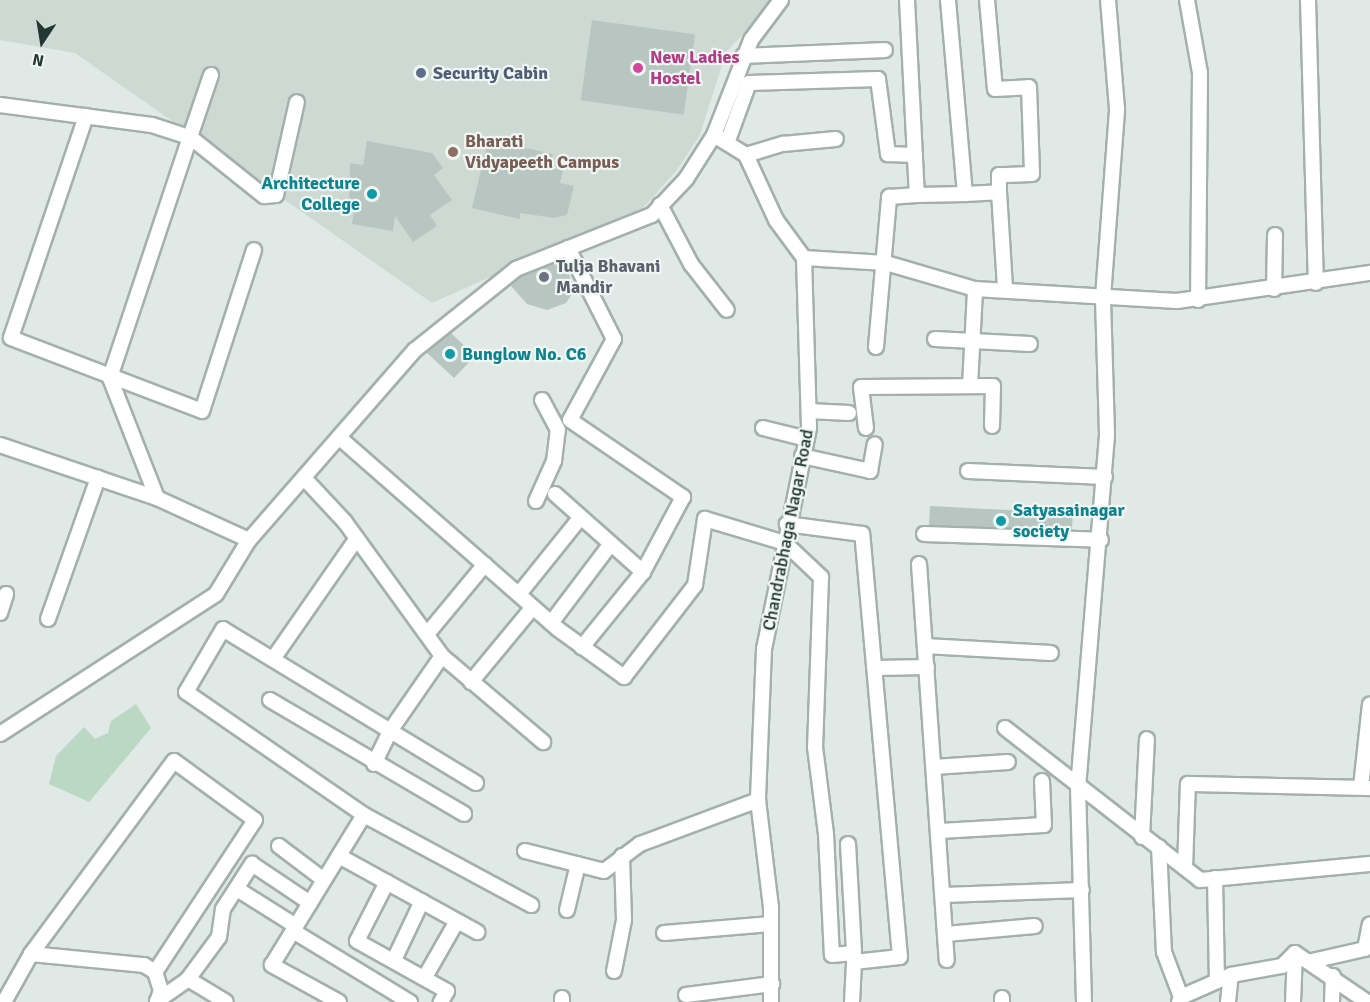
<!DOCTYPE html>
<html>
<head>
<meta charset="utf-8">
<style>
	body { margin:0 }
	#map { position:relative; width:1370px; height:1002px; overflow:hidden; background:#e0e9e5; font-family:Signika,sans-serif }
	div>[style] { position:absolute }
	[style*='--x'] { left:calc(var(--x)*1px); top:calc(var(--y)*1px); width:calc(var(--w)*1px); rotate:calc(var(--a)*1deg) }
	.built>* { inset:0; background:#ced9d4 }
	.green>* { inset:0; background:#bad8c3 }
	.building>* { inset:0; background:#b8c6c1; transform-origin:0 0 }
	.roads { filter:drop-shadow(2px 0 #a3b0ac) drop-shadow(-2px 0 #a3b0ac) drop-shadow(0 2px #a3b0ac) drop-shadow(0 -2px #a3b0ac) }
	.street>* { height:14px; margin:-7px; padding:0 7px; transform-origin:7px; border-radius:7px; background:#fff }
	.dots>* { width:16px; height:16px; translate:-50% -50%; box-sizing:border-box; border:3px solid #f0f6f3; border-radius:50% }
	span { translate:-50% -50%; white-space:nowrap; text-align:center; line-height:1.15; -webkit-text-stroke:4.5px #f0f6f3; paint-order:stroke }
	.hotel-label { font-size:18px; color:#b23c85; font-weight:700 }
	.left { translate:0 -50%; text-align:left }
	.service-label { font-size:18px; color:#4e5e75; font-weight:700 }
	.education-label { font-size:18px; color:#785e54; font-weight:700 }
	.culture-label { font-size:18px; color:#0d838f; font-weight:700 }
	.right { translate:-100% -50%; text-align:right }
	.worship-label { font-size:18px; color:#5b616d; font-weight:700 }
	.street-label { font-size:18px; color:#223732 }
	.north { position:absolute; left:12px; top:12px; width:60px; height:60px; -webkit-text-stroke:4px #f0f6f3; paint-order:stroke; rotate:192deg; font-size:16px; font-weight:700; line-height:24px; text-align:center; color:#223732 }
	.north::after { content:''; display:block; margin:auto; width:21px; height:27px; background:#223732; clip-path:polygon(50% 0,100% 100%,50% 72%,0 100%) }
</style>
</head>
<body>
<div id="map">
	<div class="built">
		<div style="clip-path:polygon(0 0,775px 0,726px 52px,700px 135px,677px 170px,642px 209px,432px 303px,75px 53px,0 40px)"></div>
	</div>
	<div class="green">
		<div style="clip-path:polygon(136px 704px,151px 728px,89px 802px,49px 784px,56px 756px,84px 727px,95px 739px,108px 733px,111px 721px)"></div>
	</div>
	<div class="building">
		<div style="left:592px;top:20px;width:104px;height:81px;rotate:8deg"></div>
		<div style="clip-path:polygon(488px 140px,553px 154px,550px 167px,563px 171px,560px 183px,574px 186px,567px 215px,554px 218px,520px 213px,520px 219px,472px 208px)"></div>
		<div style="clip-path:polygon(367px 141px,432px 153px,443px 168px,434px 175px,452px 200px,430px 215px,437px 226px,413px 242px,395px 216px,393px 231px,352px 224px,356px 200px,349px 199px,350px 163px,363px 165px)"></div>
		<div style="clip-path:polygon(563px 260px,575px 290px,566px 303px,547px 310px,527px 304px,511px 286px,521px 277px)"></div>
		<div style="clip-path:polygon(451px 333px,475px 356px,454px 378px,426px 352px)"></div>
		<div style="left:930px;top:506px;width:143px;height:19px;rotate:3deg"></div>
	</div>
	<div class="roads">
		<div class="street">
			<div style="--x:907;--y:0;--w:195;--a:87.1"></div>
			<div style="--x:917;--y:195;--w:48;--a:-1.2"></div>
			<div style="--x:948;--y:0;--w:195;--a:85"></div>
			<div style="--x:965;--y:194;--w:34;--a:-3"></div>
			<div style="--x:999;--y:192;--w:96;--a:86.4"></div>
			<div style="--x:987;--y:0;--w:89;--a:84.9"></div>
			<div style="--x:995;--y:89;--w:34;--a:-3"></div>
			<div style="--x:1029;--y:87;--w:87;--a:88"></div>
			<div style="--x:1032;--y:174;--w:33;--a:178"></div>
			<div style="--x:999;--y:175;--w:17;--a:90"></div>
			<div style="--x:1187;--y:0;--w:74;--a:79.9"></div>
			<div style="--x:1200;--y:73;--w:227;--a:90.5"></div>
			<div style="--x:1308;--y:0;--w:283;--a:88.4"></div>
			<div style="--x:743;--y:56;--w:142;--a:-2.4"></div>
			<div style="--x:211;--y:75;--w:65;--a:108.7"></div>
			<div style="--x:190;--y:137;--w:95;--a:38.6"></div>
			<div style="--x:264;--y:196;--w:12;--a:-5"></div>
			<div style="--x:276;--y:195;--w:95;--a:-77.3"></div>
			<div style="--x:0;--y:105;--w:153;--a:7.5"></div>
			<div style="--x:152;--y:125;--w:40;--a:18"></div>
			<div style="--x:190;--y:137;--w:254;--a:108.4"></div>
			<div style="--x:110;--y:378;--w:129;--a:68.6"></div>
			<div style="--x:157;--y:498;--w:101;--a:24.5"></div>
			<div style="--x:86;--y:116;--w:234;--a:108.7"></div>
			<div style="--x:11;--y:338;--w:204;--a:20.9"></div>
			<div style="--x:202;--y:411;--w:169;--a:-72.1"></div>
			<div style="--x:714;--y:135;--w:38;--a:32"></div>
			<div style="--x:746;--y:155;--w:72;--a:65.2"></div>
			<div style="--x:776;--y:220;--w:47;--a:53.6"></div>
			<div style="--x:804;--y:258;--w:170;--a:88.3"></div>
			<div style="--x:809;--y:428;--w:226;--a:101.5"></div>
			<div style="--x:764;--y:649;--w:151;--a:92.3"></div>
			<div style="--x:758;--y:800;--w:108;--a:83.1"></div>
			<div style="--x:771;--y:907;--w:95;--a:90"></div>
			<div style="--x:727;--y:143;--w:64;--a:-69.9"></div>
			<div style="--x:749;--y:83;--w:129;--a:-1.8"></div>
			<div style="--x:878;--y:79;--w:76;--a:82.4"></div>
			<div style="--x:888;--y:154;--w:27;--a:2"></div>
			<div style="--x:746;--y:155;--w:39;--a:-17"></div>
			<div style="--x:783;--y:144;--w:53;--a:-5.4"></div>
			<div style="--x:660;--y:205;--w:67;--a:62.3"></div>
			<div style="--x:691;--y:264;--w:58;--a:52"></div>
			<div style="--x:568;--y:248;--w:102;--a:63.2"></div>
			<div style="--x:614;--y:339;--w:92;--a:118.5"></div>
			<div style="--x:570;--y:420;--w:137;--a:34.3"></div>
			<div style="--x:683;--y:497;--w:85;--a:118.1"></div>
			<div style="--x:643;--y:572;--w:97;--a:129.1"></div>
			<div style="--x:804;--y:258;--w:82;--a:3.5"></div>
			<div style="--x:886;--y:263;--w:93;--a:16.3"></div>
			<div style="--x:975;--y:289;--w:202;--a:3.4"></div>
			<div style="--x:1177;--y:301;--w:195;--a:-8.3"></div>
			<div style="--x:1274;--y:289;--w:54;--a:-88.9"></div>
			<div style="--x:935;--y:339;--w:95;--a:3"></div>
			<div style="--x:876;--y:347;--w:151;--a:-85"></div>
			<div style="--x:889;--y:197;--w:28;--a:-4"></div>
			<div style="--x:970;--y:386;--w:97;--a:-87"></div>
			<div style="--x:809;--y:411;--w:40;--a:2.9"></div>
			<div style="--x:763;--y:428;--w:45;--a:14"></div>
			<div style="--x:866;--y:428;--w:41;--a:-97"></div>
			<div style="--x:861;--y:387;--w:132;--a:-0.4"></div>
			<div style="--x:993;--y:386;--w:40;--a:91.4"></div>
			<div style="--x:341;--y:439;--w:288;--a:41.2"></div>
			<div style="--x:558;--y:629;--w:82;--a:36"></div>
			<div style="--x:624;--y:677;--w:116;--a:-52.3"></div>
			<div style="--x:695;--y:585;--w:67;--a:-81.4"></div>
			<div style="--x:705;--y:519;--w:84;--a:16.7"></div>
			<div style="--x:785;--y:543;--w:50;--a:43.4"></div>
			<div style="--x:821;--y:577;--w:170;--a:92"></div>
			<div style="--x:815;--y:747;--w:88;--a:82.8"></div>
			<div style="--x:826;--y:834;--w:121;--a:87.2"></div>
			<div style="--x:832;--y:955;--w:22;--a:-5"></div>
			<div style="--x:854;--y:953;--w:9;--a:90"></div>
			<div style="--x:854;--y:962;--w:46;--a:-6.2"></div>
			<div style="--x:900;--y:957;--w:425;--a:-95.1"></div>
			<div style="--x:862;--y:534;--w:76;--a:-172.4"></div>
			<div style="--x:0;--y:445;--w:166;--a:18.7"></div>
			<div style="--x:802;--y:456;--w:70;--a:12.4"></div>
			<div style="--x:870;--y:471;--w:27;--a:-80"></div>
			<div style="--x:968;--y:471;--w:137;--a:2.5"></div>
			<div style="--x:304;--y:478;--w:60;--a:47"></div>
			<div style="--x:345;--y:522;--w:165;--a:54.1"></div>
			<div style="--x:442;--y:656;--w:133;--a:40.4"></div>
			<div style="--x:555;--y:494;--w:118;--a:41.6"></div>
			<div style="--x:536;--y:501;--w:44;--a:-65.8"></div>
			<div style="--x:554;--y:461;--w:31;--a:-83"></div>
			<div style="--x:558;--y:430;--w:34;--a:-118"></div>
			<div style="--x:924;--y:534;--w:177;--a:1.9"></div>
			<div style="--x:919;--y:564;--w:397;--a:86"></div>
			<div style="--x:519;--y:594;--w:97;--a:-51.2"></div>
			<div style="--x:0;--y:613;--w:20;--a:-72"></div>
			<div style="--x:48;--y:619;--w:150;--a:-70.5"></div>
			<div style="--x:551;--y:623;--w:98;--a:-52.9"></div>
			<div style="--x:428;--y:633;--w:89;--a:-50.4"></div>
			<div style="--x:925;--y:646;--w:126;--a:3.2"></div>
			<div style="--x:273;--y:659;--w:147;--a:-55.2"></div>
			<div style="--x:876;--y:668;--w:51;--a:-1.1"></div>
			<div style="--x:471;--y:682;--w:97;--a:-50.4"></div>
			<div style="--x:270;--y:700;--w:225;--a:30.4"></div>
			<div style="--x:1005;--y:728;--w:247;--a:37.9"></div>
			<div style="--x:1200;--y:880;--w:171;--a:-5.4"></div>
			<div style="--x:0;--y:734;--w:257;--a:-32.9"></div>
			<div style="--x:216;--y:594;--w:63;--a:-58.6"></div>
			<div style="--x:249;--y:540;--w:252;--a:-48.9"></div>
			<div style="--x:415;--y:350;--w:129;--a:-38.7"></div>
			<div style="--x:516;--y:269;--w:146;--a:-21.7"></div>
			<div style="--x:652;--y:215;--w:50;--a:-46.6"></div>
			<div style="--x:686;--y:179;--w:52;--a:-57.5"></div>
			<div style="--x:714;--y:135;--w:102;--a:-68.7"></div>
			<div style="--x:751;--y:40;--w:50;--a:-53.1"></div>
			<div style="--x:374;--y:764;--w:37;--a:-64"></div>
			<div style="--x:390;--y:731;--w:91;--a:-55.3"></div>
			<div style="--x:934;--y:767;--w:74;--a:-3.9"></div>
			<div style="--x:476;--y:783;--w:296;--a:-148.7"></div>
			<div style="--x:223;--y:629;--w:73;--a:120.4"></div>
			<div style="--x:186;--y:692;--w:216;--a:34.6"></div>
			<div style="--x:364;--y:815;--w:190;--a:28.3"></div>
			<div style="--x:1361;--y:787;--w:83;--a:-83.8"></div>
			<div style="--x:940;--y:831;--w:104;--a:-3.3"></div>
			<div style="--x:1044;--y:825;--w:44;--a:-92.6"></div>
			<div style="--x:1142;--y:837;--w:98;--a:-87.1"></div>
			<div style="--x:848;--y:844;--w:109;--a:86.8"></div>
			<div style="--x:279;--y:846;--w:56;--a:37.1"></div>
			<div style="--x:1159;--y:847;--w:105;--a:87.3"></div>
			<div style="--x:1164;--y:952;--w:48;--a:69.3"></div>
			<div style="--x:525;--y:851;--w:81;--a:14.2"></div>
			<div style="--x:604;--y:871;--w:45;--a:-36.9"></div>
			<div style="--x:640;--y:844;--w:126;--a:-20.4"></div>
			<div style="--x:339;--y:856;--w:158;--a:28.8"></div>
			<div style="--x:1185;--y:868;--w:84;--a:-88"></div>
			<div style="--x:1188;--y:784;--w:182;--a:1.3"></div>
			<div style="--x:1215;--y:878;--w:103;--a:88.9"></div>
			<div style="--x:387;--y:882;--w:66;--a:117"></div>
			<div style="--x:357;--y:941;--w:103;--a:29.1"></div>
			<div style="--x:447;--y:991;--w:13;--a:119"></div>
			<div style="--x:237;--y:889;--w:70;--a:32.1"></div>
			<div style="--x:944;--y:895;--w:138;--a:-2.1"></div>
			<div style="--x:567;--y:910;--w:47;--a:-76.6"></div>
			<div style="--x:293;--y:931;--w:137;--a:31.3"></div>
			<div style="--x:664;--y:933;--w:107;--a:-4.8"></div>
			<div style="--x:946;--y:934;--w:89;--a:-5.1"></div>
			<div style="--x:1295;--y:953;--w:87;--a:34.2"></div>
			<div style="--x:31;--y:954;--w:114;--a:5.6"></div>
			<div style="--x:144;--y:965;--w:13;--a:32"></div>
			<div style="--x:155;--y:972;--w:19;--a:72"></div>
			<div style="--x:161;--y:990;--w:13;--a:108"></div>
			<div style="--x:394;--y:960;--w:65;--a:-64.6"></div>
			<div style="--x:1312;--y:961;--w:54;--a:-12.8"></div>
			<div style="--x:1365;--y:949;--w:25;--a:-79"></div>
			<div style="--x:614;--y:971;--w:52;--a:-78.9"></div>
			<div style="--x:624;--y:920;--w:64;--a:-91.8"></div>
			<div style="--x:425;--y:977;--w:64;--a:-60.3"></div>
			<div style="--x:188;--y:979;--w:52;--a:-53.6"></div>
			<div style="--x:219;--y:937;--w:28;--a:-82"></div>
			<div style="--x:223;--y:909;--w:54;--a:-57.2"></div>
			<div style="--x:252;--y:864;--w:70;--a:33.9"></div>
			<div style="--x:686;--y:995;--w:87;--a:-7.3"></div>
			<div style="--x:1002;--y:998;--w:4;--a:90"></div>
			<div style="--x:157;--y:1001;--w:38;--a:-35"></div>
			<div style="--x:188;--y:979;--w:44;--a:31.2"></div>
			<div style="--x:4;--y:1002;--w:55;--a:-60.6"></div>
			<div style="--x:31;--y:954;--w:240;--a:-53.5"></div>
			<div style="--x:174;--y:761;--w:100;--a:36.1"></div>
			<div style="--x:255;--y:820;--w:182;--a:123.3"></div>
			<div style="--x:339;--y:1002;--w:77;--a:-151.1"></div>
			<div style="--x:272;--y:965;--w:176;--a:-58.5"></div>
			<div style="--x:562;--y:1002;--w:4;--a:-90"></div>
			<div style="--x:852;--y:1002;--w:40;--a:-87.1"></div>
			<div style="--x:1084;--y:1002;--w:214;--a:-91.6"></div>
			<div style="--x:1078;--y:788;--w:355;--a:-85.3"></div>
			<div style="--x:1107;--y:434;--w:137;--a:-91.7"></div>
			<div style="--x:1103;--y:297;--w:189;--a:-85.7"></div>
			<div style="--x:1117;--y:109;--w:109;--a:-94.7"></div>
			<div style="--x:1179;--y:1002;--w:5;--a:-68"></div>
			<div style="--x:1181;--y:997;--w:55;--a:-23.7"></div>
			<div style="--x:1231;--y:975;--w:52;--a:-10"></div>
			<div style="--x:1282;--y:966;--w:18;--a:-45"></div>
			<div style="--x:1228;--y:1002;--w:27;--a:-84"></div>
			<div style="--x:1293;--y:1002;--w:49;--a:-87.7"></div>
			<div style="--x:1332;--y:1002;--w:26;--a:-88"></div>
		</div>
	</div>
	<div class="dots">
		<div style="left:638px;top:68px;background:#d1479c"></div>
		<div style="left:421px;top:73px;background:#5c6f8a"></div>
		<div style="left:453px;top:152px;background:#8d6e63"></div>
		<div style="left:372px;top:194px;background:#0f9aa8"></div>
		<div style="left:544px;top:277px;background:#6b7280"></div>
		<div style="left:450px;top:354px;background:#0f9aa8"></div>
		<div style="left:1001px;top:521px;background:#0f9aa8"></div>
	</div>
	<div class="hotel-label">
		<span class="left" style="left:650px;top:68px">New Ladies<br>Hostel</span>
	</div>
	<div class="service-label">
		<span class="left" style="left:433px;top:73px">Security Cabin</span>
	</div>
	<div class="education-label">
		<span class="left" style="left:465px;top:152px">Bharati<br>Vidyapeeth Campus</span>
	</div>
	<div class="culture-label">
		<span class="right" style="left:360px;top:194px">Architecture<br>College</span>
		<span class="left" style="left:462px;top:354px">Bunglow No. C6</span>
		<span class="left" style="left:1013px;top:521px">Satyasainagar<br>society</span>
	</div>
	<div class="worship-label">
		<span class="left" style="left:556px;top:277px">Tulja Bhavani<br>Mandir</span>
	</div>
	<div class="street-label">
		<span style="left:788px;top:530px;rotate:-79deg">Chandrabhaga Nagar Road</span>
	</div>
	<div class="north">N</div>
</div>
</body>
</html>
